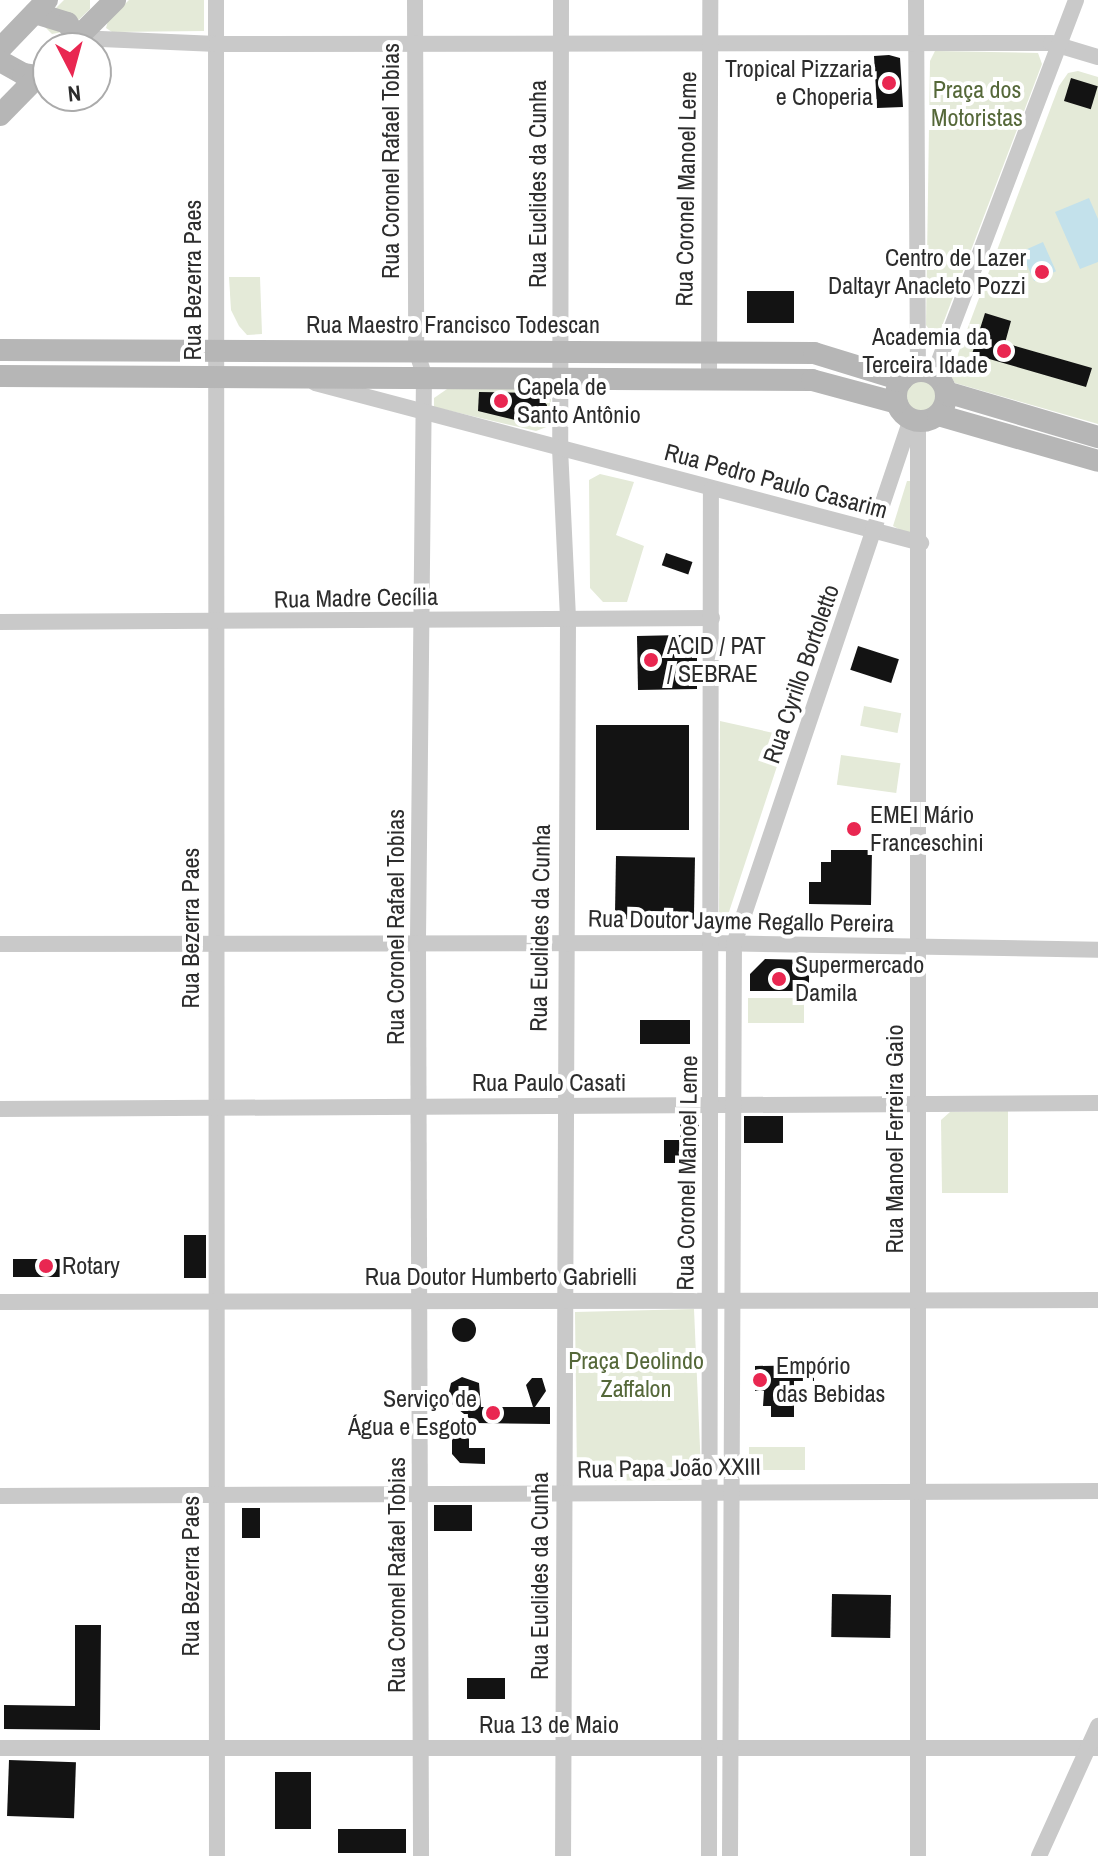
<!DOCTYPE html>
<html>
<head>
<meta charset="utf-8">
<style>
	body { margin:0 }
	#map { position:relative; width:1098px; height:1856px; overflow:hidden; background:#fff; font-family:"Archivo Narrow",sans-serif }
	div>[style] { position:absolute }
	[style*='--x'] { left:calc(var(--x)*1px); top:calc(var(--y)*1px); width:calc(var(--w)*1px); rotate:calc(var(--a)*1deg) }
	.green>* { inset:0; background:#e4ead8; transform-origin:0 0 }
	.round { border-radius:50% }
	.water>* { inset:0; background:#c3e1eb; transform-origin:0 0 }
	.building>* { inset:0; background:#131313; transform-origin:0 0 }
	.street>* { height:16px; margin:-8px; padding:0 8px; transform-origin:8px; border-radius:8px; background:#c9c9c9 }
	.secondary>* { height:22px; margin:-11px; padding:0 11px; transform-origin:11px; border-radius:11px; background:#b6b6b6 }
	.secondary>.ring { margin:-11px; padding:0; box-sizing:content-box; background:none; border:22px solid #b6b6b6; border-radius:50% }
	.dots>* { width:22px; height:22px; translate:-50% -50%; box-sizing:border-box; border:4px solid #fff; border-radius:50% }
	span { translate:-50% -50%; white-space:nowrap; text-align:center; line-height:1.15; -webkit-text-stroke:8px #fff; paint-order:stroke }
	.poi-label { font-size:24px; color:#2c2c2c }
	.right { translate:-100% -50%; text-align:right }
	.left { translate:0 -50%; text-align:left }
	.park-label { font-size:24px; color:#556839 }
	.street-label { font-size:24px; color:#2c2c2c }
	.north { position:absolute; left:32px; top:32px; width:80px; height:80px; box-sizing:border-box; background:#fff; border:2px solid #ababab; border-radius:50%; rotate:174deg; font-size:22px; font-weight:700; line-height:32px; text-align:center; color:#2c2c2c }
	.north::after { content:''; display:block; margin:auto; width:28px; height:36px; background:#e92751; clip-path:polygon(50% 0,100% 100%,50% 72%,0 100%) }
</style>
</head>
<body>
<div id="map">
	<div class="green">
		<div style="clip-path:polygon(64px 0,90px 0,90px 9px,67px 31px,52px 34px,41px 23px)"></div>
		<div style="clip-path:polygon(129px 0,204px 0,204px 31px,112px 32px,106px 28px,108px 21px)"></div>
		<div style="clip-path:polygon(935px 51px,1038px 53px,1042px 64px,939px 334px,933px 335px,926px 325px,930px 61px)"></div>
		<div style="clip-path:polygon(1078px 71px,1098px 77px,1098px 424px,955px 383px,950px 375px,1059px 86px,1068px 73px)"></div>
		<div style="clip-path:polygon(229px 277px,260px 277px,262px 334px,247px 335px,239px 326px,231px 310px)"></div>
		<div class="round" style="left:905px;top:379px;width:34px;height:34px"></div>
		<div style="clip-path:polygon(450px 387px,545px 387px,551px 399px,549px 426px,536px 431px,434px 407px,434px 398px)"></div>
		<div style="clip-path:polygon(600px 474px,634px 482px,616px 535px,644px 546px,627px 602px,603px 602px,590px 588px,589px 480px)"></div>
		<div style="clip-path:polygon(907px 481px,912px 481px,913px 530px,908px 534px,893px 526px)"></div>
		<div style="left:864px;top:706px;width:38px;height:20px;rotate:11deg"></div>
		<div style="clip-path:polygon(720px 721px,787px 736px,724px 927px,719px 918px)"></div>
		<div style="left:841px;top:755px;width:60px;height:30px;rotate:8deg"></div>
		<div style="left:748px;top:998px;width:56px;height:25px"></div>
		<div style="clip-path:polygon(1008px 1111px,1008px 1193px,942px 1193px,941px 1120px,950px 1112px)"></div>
		<div style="clip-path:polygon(694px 1309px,701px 1471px,689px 1480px,582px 1481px,577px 1476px,575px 1312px)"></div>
		<div style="left:749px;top:1447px;width:56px;height:23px"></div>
	</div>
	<div class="water">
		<div style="clip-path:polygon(1089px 198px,1098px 219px,1098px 262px,1080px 269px,1055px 212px)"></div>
		<div style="left:1043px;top:242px;width:32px;height:24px;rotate:66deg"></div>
	</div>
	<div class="building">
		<div style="clip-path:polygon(889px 55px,900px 58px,903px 107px,877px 108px,874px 56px)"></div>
		<div style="left:1071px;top:78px;width:28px;height:24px;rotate:17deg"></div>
		<div style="left:794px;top:291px;width:32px;height:47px;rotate:90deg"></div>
		<div style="clip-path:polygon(985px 313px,1011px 321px,1005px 343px,1092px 368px,1086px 387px,972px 354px)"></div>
		<div style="clip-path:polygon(479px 392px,537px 393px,547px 405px,544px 427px,478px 411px)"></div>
		<div style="left:666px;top:553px;width:28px;height:13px;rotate:19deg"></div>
		<div style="clip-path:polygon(682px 635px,697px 650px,697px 689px,638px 690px,637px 636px)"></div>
		<div style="left:858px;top:646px;width:43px;height:25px;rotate:18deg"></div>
		<div style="left:689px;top:725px;width:105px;height:93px;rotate:90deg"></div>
		<div style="clip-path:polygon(831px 850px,872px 850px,871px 905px,809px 904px,809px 882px,821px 882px,821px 862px,831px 862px)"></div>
		<div style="left:616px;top:856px;width:79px;height:63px;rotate:1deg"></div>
		<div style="clip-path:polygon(765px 959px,809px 960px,809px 984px,798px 984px,798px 991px,750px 991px,750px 974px)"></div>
		<div style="left:640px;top:1020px;width:50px;height:24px"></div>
		<div style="left:783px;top:1116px;width:27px;height:39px;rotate:90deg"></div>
		<div style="clip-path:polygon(680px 1117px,699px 1121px,699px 1163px,664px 1163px,664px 1140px,680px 1140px)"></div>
		<div style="left:184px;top:1235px;width:22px;height:43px"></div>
		<div style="left:65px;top:1259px;width:18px;height:52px;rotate:90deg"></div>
		<div class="round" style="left:452px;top:1318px;width:24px;height:24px"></div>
		<div style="clip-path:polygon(814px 1365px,814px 1381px,794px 1381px,794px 1417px,771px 1417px,771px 1406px,763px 1406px,764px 1391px,755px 1391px,755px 1366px)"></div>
		<div style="clip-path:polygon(462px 1377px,479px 1383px,481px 1407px,533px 1407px,526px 1385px,532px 1378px,542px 1378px,546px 1391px,535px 1407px,550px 1407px,550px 1424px,475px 1423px,447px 1400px,451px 1383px)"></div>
		<div style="clip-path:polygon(452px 1431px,469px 1431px,469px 1448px,485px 1448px,485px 1464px,460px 1463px,452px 1454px)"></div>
		<div style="left:434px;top:1505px;width:38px;height:26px"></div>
		<div style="left:242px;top:1508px;width:18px;height:30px"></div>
		<div style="left:832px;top:1594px;width:59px;height:43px;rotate:1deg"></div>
		<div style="clip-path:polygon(75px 1625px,101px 1625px,100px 1730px,4px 1729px,4px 1705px,75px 1706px)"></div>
		<div style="left:467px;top:1678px;width:38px;height:21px"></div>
		<div style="left:9px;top:1760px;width:67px;height:56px;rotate:2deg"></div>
		<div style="left:275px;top:1772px;width:36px;height:57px"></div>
		<div style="left:406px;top:1829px;width:24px;height:68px;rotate:90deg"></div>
	</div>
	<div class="street">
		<div style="--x:216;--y:0;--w:1856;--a:89.97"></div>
		<div style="--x:415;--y:0;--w:350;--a:89.8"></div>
		<div style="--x:416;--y:350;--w:26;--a:72"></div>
		<div style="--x:424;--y:375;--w:568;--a:90.61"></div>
		<div style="--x:418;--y:943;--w:913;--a:89.81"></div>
		<div style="--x:561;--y:0;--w:448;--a:90.1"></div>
		<div style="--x:560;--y:448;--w:172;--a:87.3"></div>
		<div style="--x:568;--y:620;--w:1236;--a:90.23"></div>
		<div style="--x:916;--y:0;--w:371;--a:89.7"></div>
		<div style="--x:78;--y:38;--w:139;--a:2.5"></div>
		<div style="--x:217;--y:44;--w:834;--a:-0.07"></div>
		<div style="--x:1051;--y:43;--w:49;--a:16.6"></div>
		<div style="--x:934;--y:374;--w:400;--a:-69.2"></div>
		<div style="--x:709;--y:379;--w:379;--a:-89.8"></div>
		<div style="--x:315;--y:383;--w:627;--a:14.79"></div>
		<div style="--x:918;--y:421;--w:1435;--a:90"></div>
		<div style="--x:0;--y:622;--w:712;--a:-0.32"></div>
		<div style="--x:0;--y:944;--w:711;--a:-0.08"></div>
		<div style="--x:711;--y:943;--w:387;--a:1"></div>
		<div style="--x:0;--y:1109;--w:1098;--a:-0.31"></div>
		<div style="--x:0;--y:1302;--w:1098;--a:-0.1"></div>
		<div style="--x:0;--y:1496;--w:1098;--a:-0.26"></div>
		<div style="--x:0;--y:1748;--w:1098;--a:0"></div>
		<div style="--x:709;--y:1856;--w:1366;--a:-89.92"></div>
		<div style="--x:730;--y:1856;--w:912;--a:-89.75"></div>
		<div style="--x:734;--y:944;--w:554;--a:-71.37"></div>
		<div style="--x:1039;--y:1856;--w:143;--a:-65.6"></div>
	</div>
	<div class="secondary">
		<div style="--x:35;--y:13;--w:34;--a:17"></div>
		<div style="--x:67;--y:23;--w:19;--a:54"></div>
		<div style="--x:67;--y:48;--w:68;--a:-45"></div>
		<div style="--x:0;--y:49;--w:68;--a:-46.2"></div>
		<div style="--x:0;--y:61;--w:26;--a:29"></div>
		<div style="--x:23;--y:74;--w:15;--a:8"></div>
		<div style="--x:0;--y:115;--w:69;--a:-45.6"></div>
		<div style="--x:0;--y:350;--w:814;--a:0.21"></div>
		<div style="--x:814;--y:353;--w:92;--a:17.1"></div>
		<div class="ring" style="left:896px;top:371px;width:28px;height:28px"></div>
		<div style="--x:0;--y:376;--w:812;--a:0.28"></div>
		<div style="--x:812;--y:380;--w:88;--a:15.1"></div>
		<div style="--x:946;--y:392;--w:159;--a:16.5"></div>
		<div style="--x:938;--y:415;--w:166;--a:16"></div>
	</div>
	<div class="dots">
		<div style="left:889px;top:83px;background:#e92751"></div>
		<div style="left:1042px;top:272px;background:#e92751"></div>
		<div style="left:1004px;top:351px;background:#e92751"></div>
		<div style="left:501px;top:401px;background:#e92751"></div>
		<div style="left:651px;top:660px;background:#e92751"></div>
		<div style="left:854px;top:829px;background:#e92751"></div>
		<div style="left:779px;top:979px;background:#e92751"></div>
		<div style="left:46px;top:1266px;background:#e92751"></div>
		<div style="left:760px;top:1380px;background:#e92751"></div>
		<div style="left:493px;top:1413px;background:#e92751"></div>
	</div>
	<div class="poi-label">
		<span class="right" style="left:873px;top:83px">Tropical Pizzaria<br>e Choperia</span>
		<span class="right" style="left:1026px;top:272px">Centro de Lazer<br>Daltayr Anacleto Pozzi</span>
		<span class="right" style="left:988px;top:351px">Academia da<br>Terceira Idade</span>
		<span class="left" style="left:517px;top:401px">Capela de<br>Santo Antônio</span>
		<span class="left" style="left:667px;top:660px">ACID / PAT<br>/ SEBRAE</span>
		<span class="left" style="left:870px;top:829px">EMEI Mário<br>Franceschini</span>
		<span class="left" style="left:795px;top:979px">Supermercado<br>Damila</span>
		<span class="left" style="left:62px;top:1266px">Rotary</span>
		<span class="left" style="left:776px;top:1380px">Empório<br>das Bebidas</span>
		<span class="right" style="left:477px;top:1413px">Serviço de<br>Água e Esgoto</span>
	</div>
	<div class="park-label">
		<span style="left:977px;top:104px">Praça dos<br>Motoristas</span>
		<span style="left:636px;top:1375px">Praça Deolindo<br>Zaffalon</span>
	</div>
	<div class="street-label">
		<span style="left:391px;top:161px;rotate:-90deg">Rua Coronel Rafael Tobias</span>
		<span style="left:538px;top:184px;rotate:-90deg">Rua Euclides da Cunha</span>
		<span style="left:686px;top:189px;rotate:-89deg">Rua Coronel Manoel Leme</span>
		<span style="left:193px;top:280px;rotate:-90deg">Rua Bezerra Paes</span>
		<span style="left:453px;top:325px">Rua Maestro Francisco Todescan</span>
		<span style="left:776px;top:481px;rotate:15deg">Rua Pedro Paulo Casarim</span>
		<span style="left:356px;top:598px;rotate:-1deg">Rua Madre Cecília</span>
		<span style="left:801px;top:674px;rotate:-71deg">Rua Cyrillo Bortoletto</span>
		<span style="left:741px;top:921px;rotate:1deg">Rua Doutor Jayme Regallo Pereira</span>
		<span style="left:396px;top:927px;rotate:-90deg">Rua Coronel Rafael Tobias</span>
		<span style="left:191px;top:928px;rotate:-90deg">Rua Bezerra Paes</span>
		<span style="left:540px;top:928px;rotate:-89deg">Rua Euclides da Cunha</span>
		<span style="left:549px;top:1083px">Rua Paulo Casati</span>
		<span style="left:895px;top:1139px;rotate:-90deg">Rua Manoel Ferreira Gaio</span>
		<span style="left:687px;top:1173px;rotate:-89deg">Rua Coronel Manoel Leme</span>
		<span style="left:501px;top:1277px">Rua Doutor Humberto Gabrielli</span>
		<span style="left:669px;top:1468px;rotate:-1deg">Rua Papa João XXIII</span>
		<span style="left:397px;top:1575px;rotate:-90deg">Rua Coronel Rafael Tobias</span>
		<span style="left:191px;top:1576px;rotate:-90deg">Rua Bezerra Paes</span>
		<span style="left:540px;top:1576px;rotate:-90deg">Rua Euclides da Cunha</span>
		<span style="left:549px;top:1725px">Rua 13 de Maio</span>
	</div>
	<div class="north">N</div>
</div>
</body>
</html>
